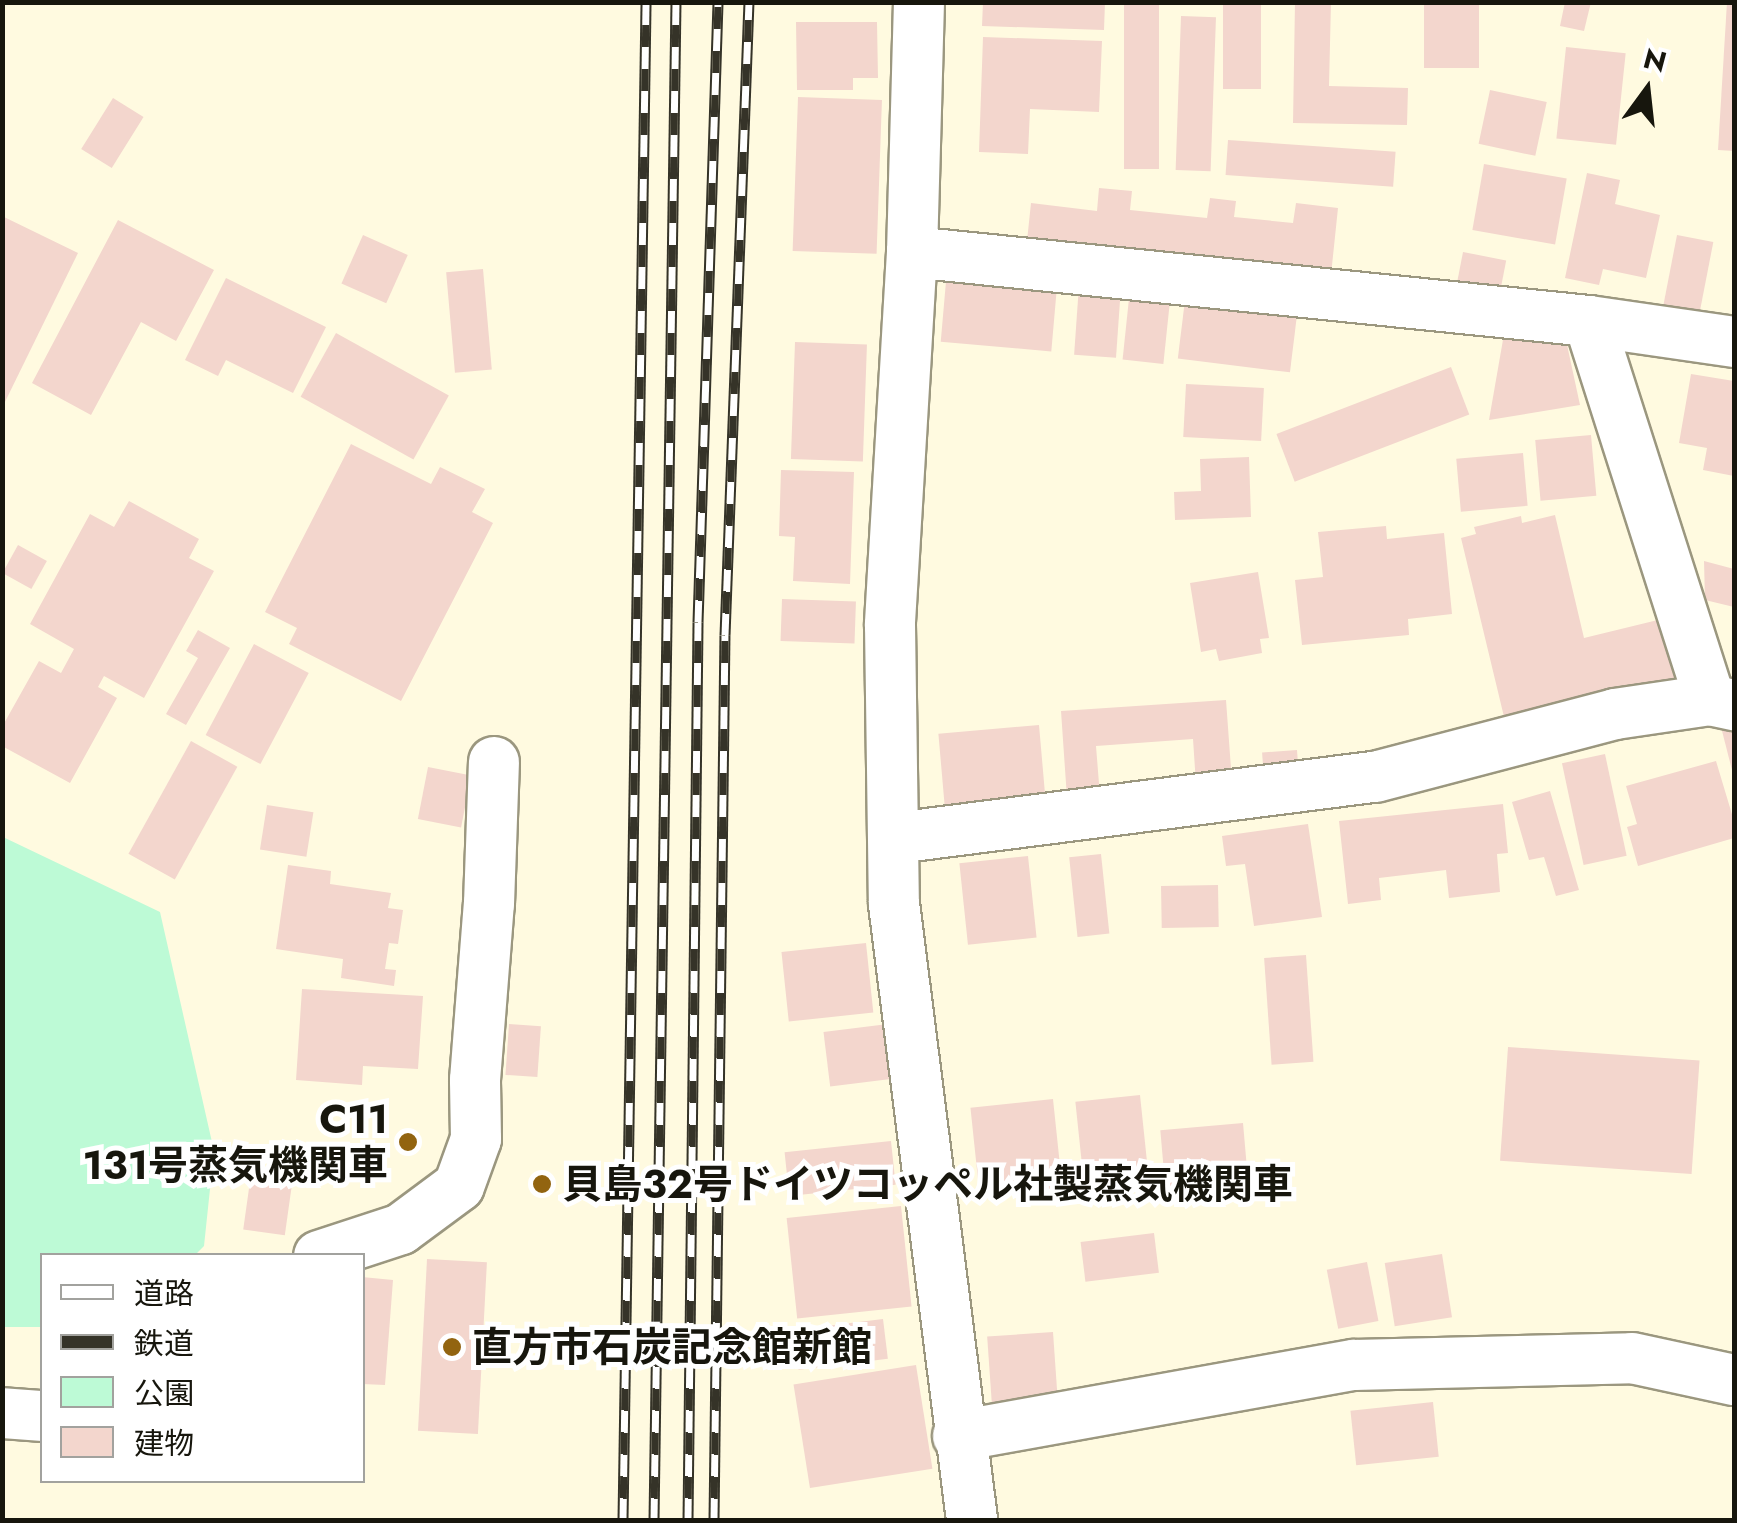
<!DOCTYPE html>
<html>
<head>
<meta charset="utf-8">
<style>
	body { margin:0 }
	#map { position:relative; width:1737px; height:1523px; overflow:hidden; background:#fffae0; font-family:Jost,"Noto Sans JP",sans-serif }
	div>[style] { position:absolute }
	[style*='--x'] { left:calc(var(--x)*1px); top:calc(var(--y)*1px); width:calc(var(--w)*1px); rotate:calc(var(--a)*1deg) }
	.green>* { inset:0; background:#bdfad6 }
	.building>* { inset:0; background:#f3d6cd; transform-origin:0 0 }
	.roads { filter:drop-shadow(2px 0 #9b977f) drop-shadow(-2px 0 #9b977f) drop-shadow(0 2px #9b977f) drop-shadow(0 -2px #9b977f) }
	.minor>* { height:50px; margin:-25px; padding:0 25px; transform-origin:25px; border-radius:25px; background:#fff }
	.rail>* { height:11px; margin-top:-5.5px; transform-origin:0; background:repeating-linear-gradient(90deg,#fff 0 22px,#353328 0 44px); box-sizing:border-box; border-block:2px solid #353328 }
	.dots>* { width:28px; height:28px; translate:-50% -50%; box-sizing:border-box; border:5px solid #fff; border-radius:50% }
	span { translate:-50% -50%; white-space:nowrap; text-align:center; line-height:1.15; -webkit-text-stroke:10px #fff; paint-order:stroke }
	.poi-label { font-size:40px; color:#17160d; font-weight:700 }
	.right { translate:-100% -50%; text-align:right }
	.left { translate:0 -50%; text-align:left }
	.frame { position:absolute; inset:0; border:5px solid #17160d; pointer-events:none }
	.legend { position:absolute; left:40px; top:1253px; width:325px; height:230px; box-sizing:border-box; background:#fff; border:2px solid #a2a29e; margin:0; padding:12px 18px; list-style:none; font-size:30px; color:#17160d }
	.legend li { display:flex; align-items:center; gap:20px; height:50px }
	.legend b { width:50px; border:2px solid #a2a29e }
	.north { position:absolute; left:1597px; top:40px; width:100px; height:100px; -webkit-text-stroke:8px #fff; paint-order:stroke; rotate:15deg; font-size:28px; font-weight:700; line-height:40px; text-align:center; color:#17160d }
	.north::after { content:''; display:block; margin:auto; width:35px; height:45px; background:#17160d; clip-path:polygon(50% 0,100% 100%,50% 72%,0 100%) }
</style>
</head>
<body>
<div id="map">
	<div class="green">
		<div style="clip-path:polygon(3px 837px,160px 912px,214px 1151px,204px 1246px,195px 1255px,42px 1256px,42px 1327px,3px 1327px)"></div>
	</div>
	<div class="building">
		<div style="clip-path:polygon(983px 2px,1105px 2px,1104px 30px,982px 26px)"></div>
		<div style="left:1124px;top:2px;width:35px;height:167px"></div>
		<div style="left:1223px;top:2px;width:38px;height:87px"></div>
		<div style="clip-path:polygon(1295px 2px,1331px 2px,1329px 86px,1408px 88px,1407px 125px,1293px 123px)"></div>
		<div style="left:1424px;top:2px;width:55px;height:66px"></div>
		<div style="clip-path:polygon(1565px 2px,1591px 2px,1584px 31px,1560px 26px)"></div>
		<div style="clip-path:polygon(1727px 2px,1734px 2px,1734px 151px,1718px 150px)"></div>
		<div style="left:1181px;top:16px;width:35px;height:154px;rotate:2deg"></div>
		<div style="clip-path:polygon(796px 22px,877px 22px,878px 78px,853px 78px,853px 90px,797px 90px)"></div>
		<div style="clip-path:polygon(983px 37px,1102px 41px,1099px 112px,1030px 109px,1028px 154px,979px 152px)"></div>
		<div style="left:1566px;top:47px;width:60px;height:92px;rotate:6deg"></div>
		<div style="left:1490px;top:90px;width:58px;height:55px;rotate:12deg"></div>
		<div style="left:798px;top:97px;width:84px;height:154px;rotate:2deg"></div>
		<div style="left:113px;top:98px;width:36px;height:60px;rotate:32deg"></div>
		<div style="left:1228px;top:140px;width:168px;height:35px;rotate:4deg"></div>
		<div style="left:1484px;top:164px;width:84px;height:67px;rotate:10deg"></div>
		<div style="clip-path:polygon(1587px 173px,1620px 180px,1615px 204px,1660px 215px,1646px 278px,1603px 269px,1599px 285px,1565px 278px)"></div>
		<div style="clip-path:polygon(1099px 188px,1132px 191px,1130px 210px,1207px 218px,1210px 198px,1236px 201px,1234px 217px,1293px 223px,1296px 203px,1338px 208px,1331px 275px,1027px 241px,1031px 203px,1097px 211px)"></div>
		<div style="clip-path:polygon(2px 216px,78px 253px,2px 408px)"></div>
		<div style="clip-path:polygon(118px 220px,214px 270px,176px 341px,141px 322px,91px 415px,32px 383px)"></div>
		<div style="left:363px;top:235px;width:49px;height:53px;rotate:24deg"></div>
		<div style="left:1677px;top:235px;width:37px;height:72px;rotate:11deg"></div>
		<div style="left:1463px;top:252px;width:44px;height:31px;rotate:11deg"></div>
		<div style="left:483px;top:269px;width:101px;height:37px;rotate:85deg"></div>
		<div style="left:947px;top:270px;width:111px;height:72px;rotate:5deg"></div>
		<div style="clip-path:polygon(226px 278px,326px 327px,293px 393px,226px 360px,218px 376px,185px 360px)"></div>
		<div style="left:1079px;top:285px;width:42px;height:70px;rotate:4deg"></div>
		<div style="left:1130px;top:289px;width:41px;height:71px;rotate:6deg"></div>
		<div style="left:1185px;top:300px;width:113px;height:59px;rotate:7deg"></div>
		<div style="left:336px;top:333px;width:129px;height:73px;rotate:29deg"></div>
		<div style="clip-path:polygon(1504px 334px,1566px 340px,1580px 405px,1489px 420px)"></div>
		<div style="left:795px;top:342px;width:72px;height:117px;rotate:2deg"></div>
		<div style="left:1451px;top:367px;width:51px;height:187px;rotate:69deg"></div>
		<div style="clip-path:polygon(1691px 374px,1734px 381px,1734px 476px,1703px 470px,1707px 448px,1679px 443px)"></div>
		<div style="left:1186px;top:384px;width:78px;height:53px;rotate:3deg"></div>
		<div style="left:1591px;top:435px;width:61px;height:56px;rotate:85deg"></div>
		<div style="clip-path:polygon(351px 444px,431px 484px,440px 467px,485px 489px,472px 512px,493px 523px,401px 701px,289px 644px,297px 628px,265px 612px)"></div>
		<div style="left:1523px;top:453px;width:53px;height:67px;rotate:85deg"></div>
		<div style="clip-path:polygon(1249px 457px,1251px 517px,1175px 520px,1174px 492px,1201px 491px,1200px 459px)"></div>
		<div style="clip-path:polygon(781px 470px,854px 472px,850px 584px,793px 581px,795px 537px,779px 536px)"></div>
		<div style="clip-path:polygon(129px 501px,199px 539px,189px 558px,214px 571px,144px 698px,104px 676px,98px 687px,117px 698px,70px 783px,2px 746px,2px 727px,39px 661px,61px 673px,74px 649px,30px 624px,90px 514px,114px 527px)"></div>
		<div style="clip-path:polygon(1555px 515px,1584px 638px,1666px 618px,1681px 679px,1505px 721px,1461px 538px,1476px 534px,1474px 527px,1521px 516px,1522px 523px)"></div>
		<div style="clip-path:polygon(1386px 526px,1387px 539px,1444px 533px,1452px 614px,1408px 619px,1409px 635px,1302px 645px,1295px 580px,1323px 577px,1318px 532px)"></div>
		<div style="left:18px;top:545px;width:33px;height:32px;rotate:29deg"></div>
		<div style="clip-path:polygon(1704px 561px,1734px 569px,1734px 607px,1705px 600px)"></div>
		<div style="clip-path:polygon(1258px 572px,1269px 638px,1260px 639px,1262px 653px,1219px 661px,1216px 649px,1201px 652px,1190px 583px)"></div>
		<div style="left:782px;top:599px;width:74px;height:42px;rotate:2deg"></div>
		<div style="clip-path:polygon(198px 630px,230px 648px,186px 725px,166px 714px,198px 658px,186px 651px)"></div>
		<div style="left:254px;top:644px;width:62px;height:103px;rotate:28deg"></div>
		<div style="clip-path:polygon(1226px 700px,1232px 782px,1196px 784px,1193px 739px,1096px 746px,1100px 796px,1067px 798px,1061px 711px)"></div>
		<div style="clip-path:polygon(1720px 723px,1734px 727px,1734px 774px,1733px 774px)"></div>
		<div style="left:1039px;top:725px;width:72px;height:101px;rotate:85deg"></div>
		<div style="left:191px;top:741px;width:53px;height:129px;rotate:29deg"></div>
		<div style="left:1297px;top:750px;width:27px;height:35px;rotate:86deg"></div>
		<div style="left:1605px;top:754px;width:104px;height:44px;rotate:78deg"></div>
		<div style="clip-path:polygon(1716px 761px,1734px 821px,1734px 838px,1638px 866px,1627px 827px,1637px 824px,1626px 786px)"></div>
		<div style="left:428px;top:767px;width:44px;height:53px;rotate:11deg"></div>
		<div style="clip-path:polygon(1550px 791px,1579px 890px,1556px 896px,1544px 857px,1529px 860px,1512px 802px)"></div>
		<div style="clip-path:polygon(1503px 804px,1508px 853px,1497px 854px,1500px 892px,1449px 898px,1446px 870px,1379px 878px,1381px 900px,1348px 904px,1339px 821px)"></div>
		<div style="left:267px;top:805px;width:47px;height:45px;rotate:9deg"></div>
		<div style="clip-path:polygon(1308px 824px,1322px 917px,1254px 926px,1245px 864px,1226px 866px,1222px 836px)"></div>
		<div style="left:1101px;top:854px;width:80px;height:32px;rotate:84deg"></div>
		<div style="left:1028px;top:856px;width:82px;height:69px;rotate:84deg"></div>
		<div style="clip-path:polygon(288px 865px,331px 871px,330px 884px,391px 893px,388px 908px,403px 910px,398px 944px,389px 943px,385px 969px,396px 970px,394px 986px,341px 978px,343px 959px,276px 949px)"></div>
		<div style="left:1218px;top:885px;width:42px;height:57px;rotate:89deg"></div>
		<div style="left:866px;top:943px;width:70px;height:85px;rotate:84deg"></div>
		<div style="left:1306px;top:955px;width:107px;height:42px;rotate:86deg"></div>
		<div style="clip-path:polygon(302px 989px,423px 996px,418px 1069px,363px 1066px,362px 1085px,296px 1080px)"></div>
		<div style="left:509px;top:1024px;width:32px;height:51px;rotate:4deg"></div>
		<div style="left:888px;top:1024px;width:55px;height:65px;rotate:83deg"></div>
		<div style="left:1508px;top:1047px;width:192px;height:114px;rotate:4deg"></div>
		<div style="left:1140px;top:1095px;width:81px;height:65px;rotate:84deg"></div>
		<div style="left:1053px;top:1099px;width:89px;height:83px;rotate:84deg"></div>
		<div style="left:1243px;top:1123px;width:58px;height:83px;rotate:85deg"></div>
		<div style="left:891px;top:1141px;width:44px;height:107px;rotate:84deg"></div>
		<div style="left:252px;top:1167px;width:42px;height:63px;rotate:8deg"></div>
		<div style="left:901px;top:1206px;width:101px;height:115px;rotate:84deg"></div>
		<div style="left:1154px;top:1233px;width:40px;height:74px;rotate:83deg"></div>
		<div style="left:1442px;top:1254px;width:64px;height:58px;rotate:81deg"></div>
		<div style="left:427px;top:1259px;width:60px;height:172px;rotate:3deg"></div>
		<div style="left:1367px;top:1262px;width:60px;height:41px;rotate:79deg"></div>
		<div style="clip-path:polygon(362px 1277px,393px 1280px,385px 1385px,362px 1384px)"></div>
		<div style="left:883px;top:1319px;width:40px;height:90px;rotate:83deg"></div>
		<div style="left:1053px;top:1332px;width:71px;height:66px;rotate:86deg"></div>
		<div style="left:916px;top:1365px;width:105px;height:124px;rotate:81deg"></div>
		<div style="left:1433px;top:1402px;width:55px;height:83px;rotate:84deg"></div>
	</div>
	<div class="roads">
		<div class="minor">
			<div style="--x:919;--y:2;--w:250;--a:91.6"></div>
			<div style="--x:912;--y:252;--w:374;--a:93.4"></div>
			<div style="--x:890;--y:625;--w:279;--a:89.2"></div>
			<div style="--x:894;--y:904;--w:621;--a:82.78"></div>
			<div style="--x:912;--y:252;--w:681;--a:5.82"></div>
			<div style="--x:1589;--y:321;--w:147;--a:8.2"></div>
			<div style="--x:1589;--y:321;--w:398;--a:72.3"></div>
			<div style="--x:896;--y:838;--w:483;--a:-7.3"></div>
			<div style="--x:1375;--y:777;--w:248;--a:-14.7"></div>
			<div style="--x:1615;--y:714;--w:96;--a:-8.4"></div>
			<div style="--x:1710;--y:700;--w:25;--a:12"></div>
			<div style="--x:319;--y:1256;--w:86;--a:-18.2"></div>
			<div style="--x:401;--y:1229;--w:72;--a:-36.6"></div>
			<div style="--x:459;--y:1186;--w:50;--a:-70.1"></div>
			<div style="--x:476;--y:1139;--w:59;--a:-91"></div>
			<div style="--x:475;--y:1080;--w:177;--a:-85.5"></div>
			<div style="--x:489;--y:904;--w:142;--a:-88"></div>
			<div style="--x:2;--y:1413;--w:40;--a:4.3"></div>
			<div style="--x:958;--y:1436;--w:402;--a:-10.2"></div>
			<div style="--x:1354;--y:1365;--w:278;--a:-1.4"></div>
			<div style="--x:1632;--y:1358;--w:104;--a:12.2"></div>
		</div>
	</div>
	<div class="rail">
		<div style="--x:623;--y:1520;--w:1518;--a:-89.13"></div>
		<div style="--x:654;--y:1520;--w:1518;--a:-89.17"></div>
		<div style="--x:688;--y:1520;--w:898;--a:-89.36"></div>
		<div style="--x:698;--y:622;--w:620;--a:-88.15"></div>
		<div style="--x:714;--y:1520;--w:885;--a:-89.29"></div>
		<div style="--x:725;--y:635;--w:633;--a:-87.83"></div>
	</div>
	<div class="dots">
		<div style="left:408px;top:1142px;background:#926410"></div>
		<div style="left:542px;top:1184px;background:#926410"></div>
		<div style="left:452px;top:1347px;background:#926410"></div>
	</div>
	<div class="poi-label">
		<span class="right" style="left:388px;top:1142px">C11<br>131号蒸気機関車</span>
		<span class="left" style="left:562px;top:1184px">貝島32号ドイツコッペル社製蒸気機関車</span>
		<span class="left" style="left:472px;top:1347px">直方市石炭記念館新館</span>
	</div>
	<div class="frame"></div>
	<ul class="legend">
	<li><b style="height:12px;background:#fff"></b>道路</li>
	<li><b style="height:12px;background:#353328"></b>鉄道</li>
	<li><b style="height:28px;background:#bdfad6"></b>公園</li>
	<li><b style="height:28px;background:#f3d6cd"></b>建物</li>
	</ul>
	<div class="north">N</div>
</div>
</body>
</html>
